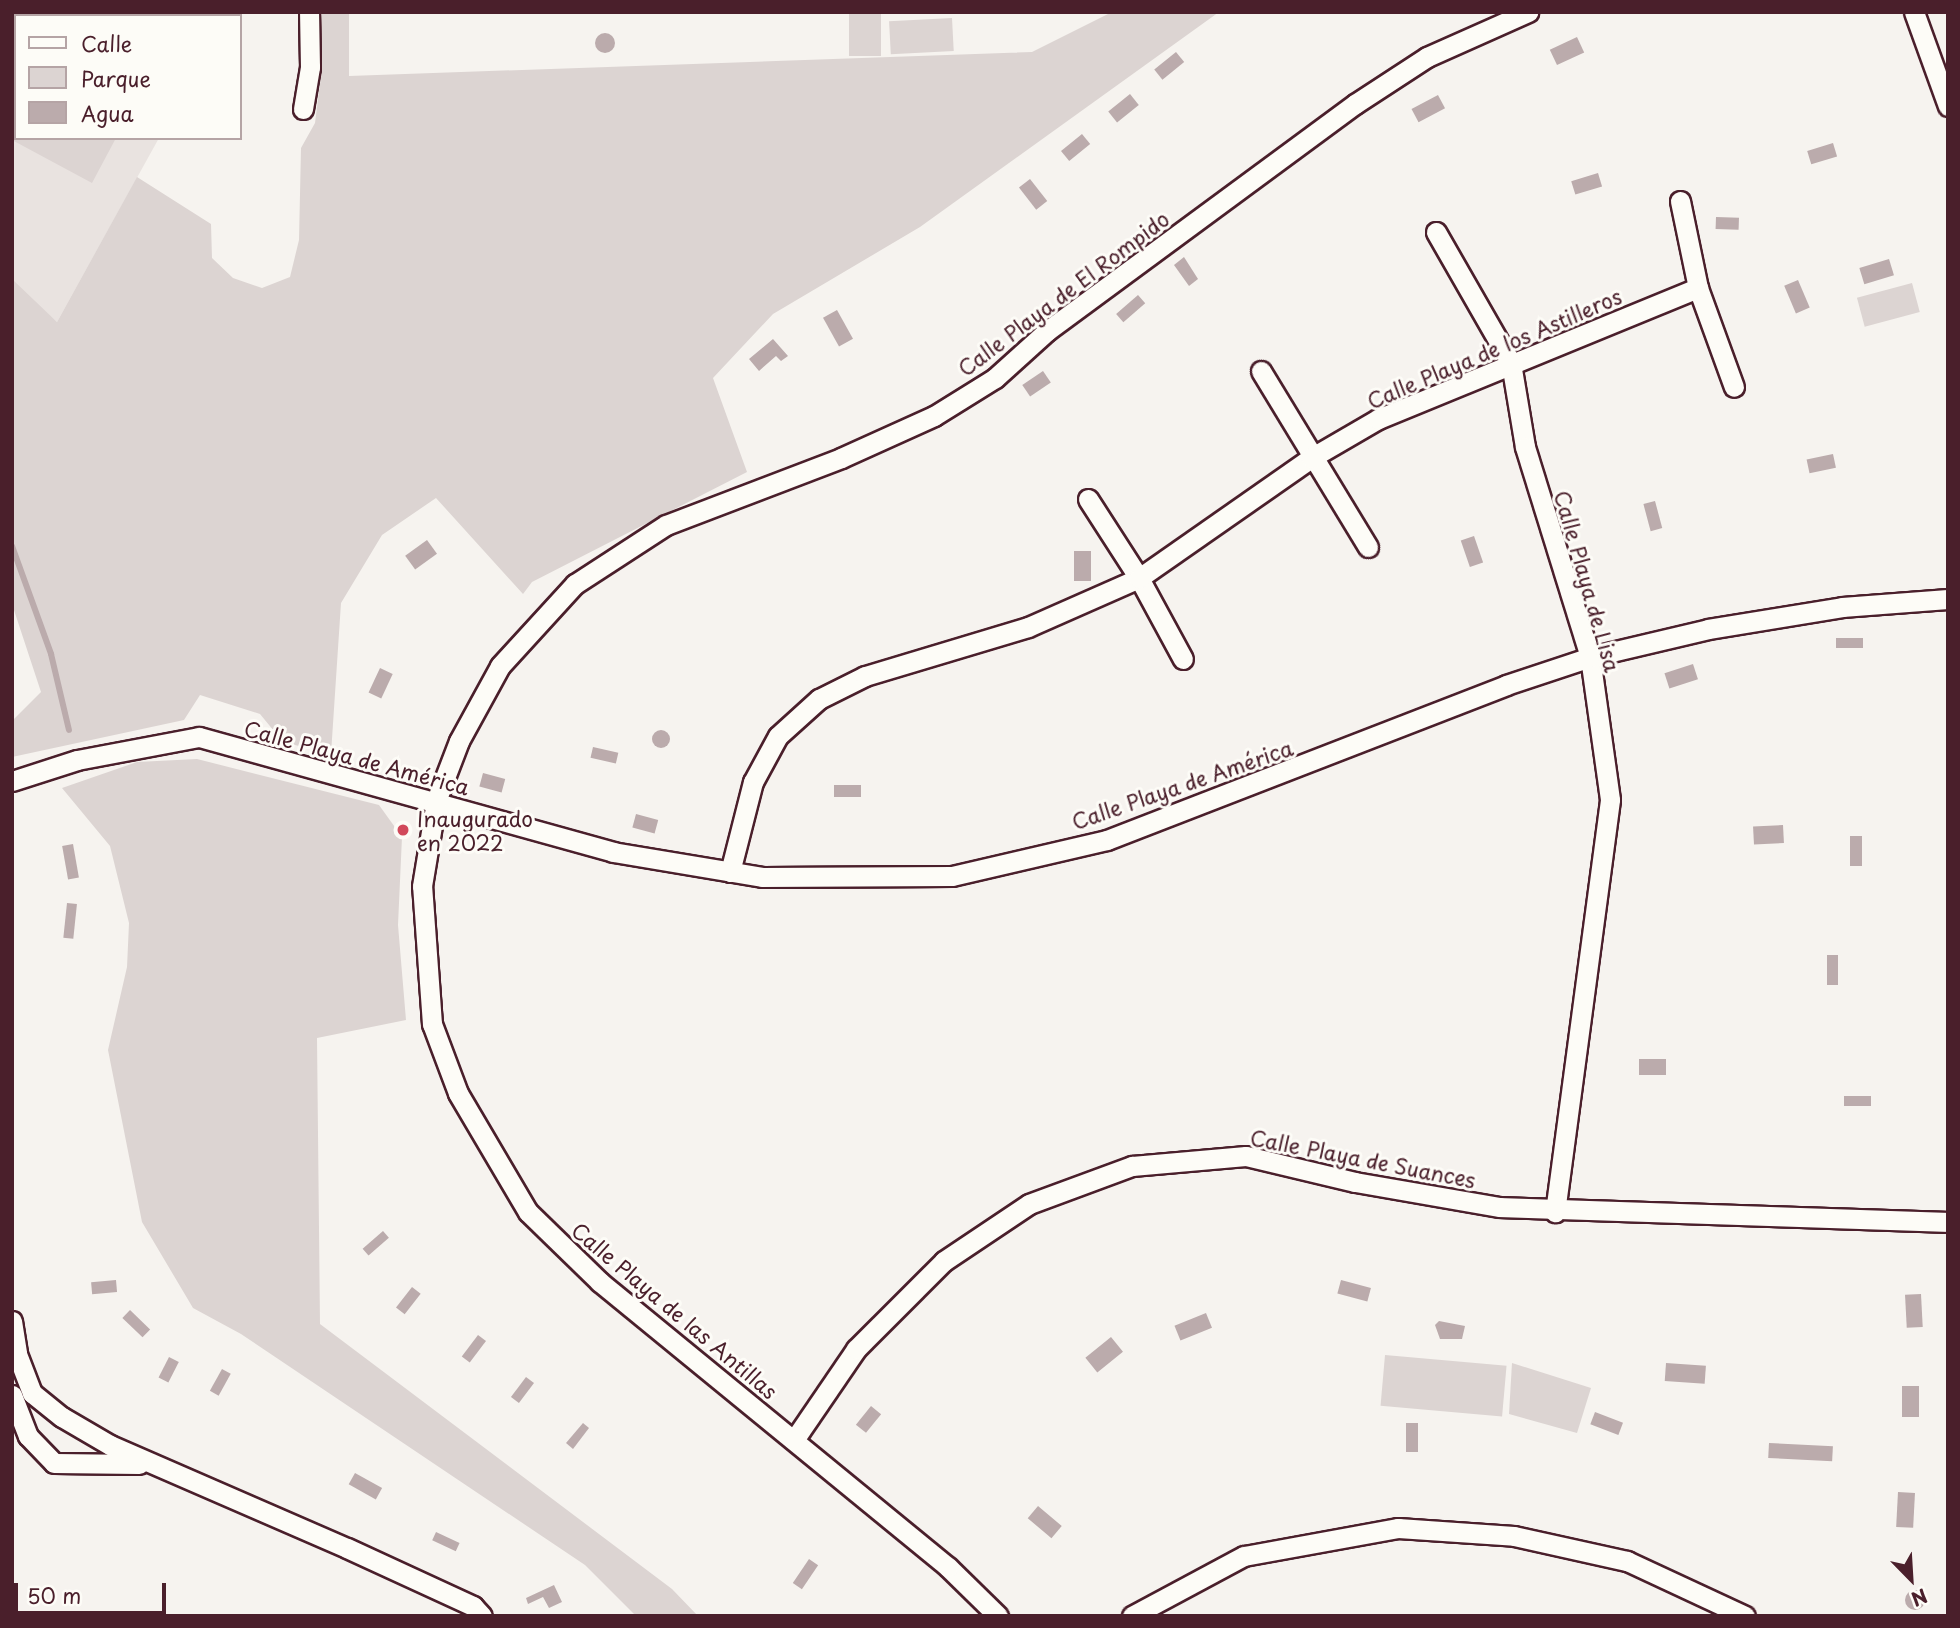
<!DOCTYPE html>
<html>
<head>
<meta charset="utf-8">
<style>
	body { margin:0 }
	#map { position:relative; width:1960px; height:1628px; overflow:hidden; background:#f6f3ef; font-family:"Playpen Sans",sans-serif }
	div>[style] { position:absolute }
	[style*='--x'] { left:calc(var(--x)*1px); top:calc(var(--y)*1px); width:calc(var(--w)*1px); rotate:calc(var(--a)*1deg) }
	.built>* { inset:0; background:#e9e3e0 }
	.green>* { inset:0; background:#dcd4d2; transform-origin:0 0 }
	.water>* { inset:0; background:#bbabac; transform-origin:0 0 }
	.round { border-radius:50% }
	.stream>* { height:6px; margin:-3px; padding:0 3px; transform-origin:3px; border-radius:3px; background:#bbabac }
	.roads { filter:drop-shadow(2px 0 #4a1f2b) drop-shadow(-2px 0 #4a1f2b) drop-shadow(0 2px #4a1f2b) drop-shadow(0 -2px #4a1f2b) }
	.minor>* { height:19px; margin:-9.5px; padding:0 9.5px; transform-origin:9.5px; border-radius:9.5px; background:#fdfcf7 }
	.dots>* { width:19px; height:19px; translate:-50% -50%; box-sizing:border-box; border:4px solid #fdfcf7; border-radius:50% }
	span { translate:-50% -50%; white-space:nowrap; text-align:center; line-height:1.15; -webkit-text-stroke:6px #fdfcf7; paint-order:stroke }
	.street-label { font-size:21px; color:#4a1f2b }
	.poi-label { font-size:21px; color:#4a1f2b }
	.left { translate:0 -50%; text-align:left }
	.frame { position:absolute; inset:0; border:14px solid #4a1f2b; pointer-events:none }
	.legend { position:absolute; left:14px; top:14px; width:228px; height:126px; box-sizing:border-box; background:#fdfcf7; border:2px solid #b5a4a5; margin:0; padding:9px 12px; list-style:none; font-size:21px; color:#4a1f2b }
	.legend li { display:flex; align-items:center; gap:14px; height:35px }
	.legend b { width:35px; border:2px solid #b5a4a5 }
	.north { position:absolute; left:1876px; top:1544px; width:70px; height:70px; -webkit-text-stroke:5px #fdfcf7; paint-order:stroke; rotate:156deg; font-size:19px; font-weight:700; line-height:28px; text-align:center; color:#4a1f2b }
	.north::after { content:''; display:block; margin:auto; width:24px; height:32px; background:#4a1f2b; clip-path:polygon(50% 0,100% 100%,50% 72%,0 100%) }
	.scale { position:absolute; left:14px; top:1583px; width:152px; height:32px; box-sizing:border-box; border:4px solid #4a1f2b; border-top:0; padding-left:9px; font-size:21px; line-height:24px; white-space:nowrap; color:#4a1f2b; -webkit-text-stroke:5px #fdfcf7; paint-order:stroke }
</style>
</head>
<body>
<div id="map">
	<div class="built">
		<div style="clip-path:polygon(12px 12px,126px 16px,16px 16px,16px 138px,159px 138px,57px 322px,12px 282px)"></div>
	</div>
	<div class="green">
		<div style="clip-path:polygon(319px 12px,349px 12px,349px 76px,1032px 52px,1112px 12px,1219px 12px,920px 227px,773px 314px,713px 378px,747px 472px,532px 582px,523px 594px,436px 498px,382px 535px,341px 603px,331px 754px,283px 742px,260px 714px,200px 695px,184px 720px,12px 757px,12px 721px,41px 692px,12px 604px,12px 279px,57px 322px,137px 177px,211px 224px,212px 258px,233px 278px,262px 288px,290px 277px,299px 240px,301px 148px,315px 123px,321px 76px)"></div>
		<div style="left:849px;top:12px;width:32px;height:44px"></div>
		<div style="left:952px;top:18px;width:33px;height:63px;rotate:87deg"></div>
		<div style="clip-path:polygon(16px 93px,16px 138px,116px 138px,92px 183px,12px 140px)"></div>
		<div style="left:1912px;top:283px;width:30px;height:57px;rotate:75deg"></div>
		<div style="clip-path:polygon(197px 759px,379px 805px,402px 837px,398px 925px,406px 1020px,317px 1038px,320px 1324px,672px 1589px,698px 1616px,636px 1616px,585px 1565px,241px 1334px,193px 1308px,142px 1222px,108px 1050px,127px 967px,129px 923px,110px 846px,62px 788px,137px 762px)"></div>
		<div style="left:1385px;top:1355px;width:122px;height:51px;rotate:5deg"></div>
		<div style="clip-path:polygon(1512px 1363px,1591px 1388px,1577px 1433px,1509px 1414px)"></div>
	</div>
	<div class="water">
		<div class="round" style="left:595px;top:33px;width:20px;height:20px"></div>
		<div style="left:1577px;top:37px;width:17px;height:30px;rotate:65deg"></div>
		<div style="left:1176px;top:52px;width:13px;height:28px;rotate:51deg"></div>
		<div style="left:1130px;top:94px;width:14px;height:28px;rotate:51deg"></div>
		<div style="left:1438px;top:95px;width:15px;height:30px;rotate:62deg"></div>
		<div style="left:1082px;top:134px;width:13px;height:27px;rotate:51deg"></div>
		<div style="left:1833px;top:143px;width:14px;height:27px;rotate:73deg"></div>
		<div style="left:1598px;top:173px;width:14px;height:28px;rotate:73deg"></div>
		<div style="left:1030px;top:179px;width:28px;height:14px;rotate:52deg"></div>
		<div style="left:1716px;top:217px;width:23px;height:12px;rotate:2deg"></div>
		<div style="clip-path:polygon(1184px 257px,1198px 279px,1189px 286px,1174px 265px)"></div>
		<div style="left:1889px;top:259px;width:17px;height:31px;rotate:73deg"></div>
		<div style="left:1798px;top:280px;width:30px;height:15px;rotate:67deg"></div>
		<div style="left:1138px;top:295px;width:11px;height:29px;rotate:49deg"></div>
		<div style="left:837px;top:310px;width:33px;height:16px;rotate:61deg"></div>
		<div style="clip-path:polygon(773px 339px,788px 356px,781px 361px,776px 356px,759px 371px,749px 359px)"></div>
		<div style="left:1043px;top:371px;width:14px;height:25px;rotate:56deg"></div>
		<div style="left:1833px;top:454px;width:14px;height:27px;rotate:78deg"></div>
		<div style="left:1655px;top:501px;width:28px;height:12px;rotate:75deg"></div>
		<div style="left:1474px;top:536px;width:28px;height:14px;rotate:71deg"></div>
		<div style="left:427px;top:540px;width:17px;height:27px;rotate:54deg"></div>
		<div style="left:1074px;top:551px;width:17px;height:30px"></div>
		<div style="left:1863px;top:638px;width:10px;height:27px;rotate:90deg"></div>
		<div style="left:1693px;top:664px;width:16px;height:30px;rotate:72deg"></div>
		<div style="left:380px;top:668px;width:14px;height:27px;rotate:25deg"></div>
		<div class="round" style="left:652px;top:730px;width:18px;height:18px"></div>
		<div style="left:593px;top:747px;width:26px;height:11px;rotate:13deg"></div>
		<div style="left:483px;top:773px;width:23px;height:14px;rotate:15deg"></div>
		<div style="left:861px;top:785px;width:12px;height:27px;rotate:90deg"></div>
		<div style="left:636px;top:814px;width:23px;height:14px;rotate:15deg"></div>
		<div style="left:1783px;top:825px;width:18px;height:30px;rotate:87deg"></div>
		<div style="left:1850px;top:836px;width:12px;height:30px"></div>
		<div style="left:73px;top:844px;width:34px;height:11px;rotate:80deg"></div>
		<div style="left:67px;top:903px;width:10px;height:35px;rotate:6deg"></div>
		<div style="left:1827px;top:955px;width:11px;height:30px"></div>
		<div style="left:1639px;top:1059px;width:27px;height:16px"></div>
		<div style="left:1844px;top:1096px;width:27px;height:10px"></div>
		<div style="left:383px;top:1231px;width:9px;height:27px;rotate:49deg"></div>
		<div style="left:116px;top:1280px;width:12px;height:25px;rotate:85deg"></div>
		<div style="left:1341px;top:1280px;width:31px;height:14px;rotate:15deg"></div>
		<div style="left:412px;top:1287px;width:11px;height:26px;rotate:38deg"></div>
		<div style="left:1921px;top:1294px;width:33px;height:16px;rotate:87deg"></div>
		<div style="left:130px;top:1310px;width:28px;height:11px;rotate:44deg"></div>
		<div style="left:1206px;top:1313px;width:16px;height:34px;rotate:68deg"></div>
		<div style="clip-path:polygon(1439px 1321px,1465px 1326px,1462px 1339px,1440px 1339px,1435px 1325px)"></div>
		<div style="left:478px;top:1335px;width:10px;height:27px;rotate:37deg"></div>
		<div style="left:1111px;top:1337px;width:19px;height:33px;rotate:51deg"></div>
		<div style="left:169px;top:1357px;width:11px;height:23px;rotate:27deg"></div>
		<div style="left:1666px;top:1363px;width:40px;height:18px;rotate:4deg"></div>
		<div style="left:222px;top:1369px;width:10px;height:25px;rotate:29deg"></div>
		<div style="left:526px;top:1377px;width:10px;height:25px;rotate:37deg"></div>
		<div style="left:1902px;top:1386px;width:17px;height:31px"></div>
		<div style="left:871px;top:1406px;width:13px;height:24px;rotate:39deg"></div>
		<div style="left:1595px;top:1412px;width:30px;height:13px;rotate:21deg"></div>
		<div style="clip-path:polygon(583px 1423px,589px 1428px,573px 1449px,566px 1443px)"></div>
		<div style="left:1406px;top:1423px;width:12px;height:29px"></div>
		<div style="left:1769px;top:1443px;width:64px;height:15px;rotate:3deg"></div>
		<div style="left:355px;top:1473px;width:31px;height:13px;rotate:29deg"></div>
		<div style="left:1898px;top:1492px;width:17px;height:35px;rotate:3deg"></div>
		<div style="left:1038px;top:1506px;width:31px;height:16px;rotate:40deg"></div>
		<div style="left:436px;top:1532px;width:26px;height:9px;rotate:25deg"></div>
		<div style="left:809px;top:1559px;width:11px;height:29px;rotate:34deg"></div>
		<div style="clip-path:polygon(554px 1585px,562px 1602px,549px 1608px,543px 1597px,528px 1604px,526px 1598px)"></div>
		<div class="round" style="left:1905px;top:1590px;width:20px;height:20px"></div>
	</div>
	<div class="stream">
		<div style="--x:12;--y:546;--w:115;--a:70.1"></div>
		<div style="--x:51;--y:654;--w:78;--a:76.7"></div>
	</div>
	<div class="roads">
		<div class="minor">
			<div style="--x:1914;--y:12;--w:100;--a:70.1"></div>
			<div style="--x:303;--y:109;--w:43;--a:-80.5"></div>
			<div style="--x:310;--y:67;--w:55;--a:-91"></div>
			<div style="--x:1680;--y:201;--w:89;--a:78.3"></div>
			<div style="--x:1698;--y:288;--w:105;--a:70"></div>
			<div style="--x:1436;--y:232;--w:151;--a:60.2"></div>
			<div style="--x:1511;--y:363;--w:85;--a:80.5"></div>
			<div style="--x:1525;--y:447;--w:220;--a:72.8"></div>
			<div style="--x:1590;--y:657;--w:144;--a:82"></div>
			<div style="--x:1610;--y:800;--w:416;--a:97.6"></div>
			<div style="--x:1261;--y:371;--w:206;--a:58.7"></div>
			<div style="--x:1088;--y:499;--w:94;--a:57.2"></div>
			<div style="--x:1139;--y:578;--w:92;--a:61.5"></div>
			<div style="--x:12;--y:781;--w:68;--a:-17.9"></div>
			<div style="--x:77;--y:760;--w:124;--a:-10.7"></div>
			<div style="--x:199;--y:737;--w:430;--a:15.5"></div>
			<div style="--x:613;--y:852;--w:151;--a:9.5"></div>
			<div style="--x:762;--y:877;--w:190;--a:-0.3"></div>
			<div style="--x:952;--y:876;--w:159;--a:-13.1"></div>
			<div style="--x:1107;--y:840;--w:428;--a:-21.2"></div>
			<div style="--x:1506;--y:685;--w:89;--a:-18.4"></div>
			<div style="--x:1590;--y:657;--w:121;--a:-13.3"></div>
			<div style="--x:1708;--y:629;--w:136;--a:-9.3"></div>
			<div style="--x:1842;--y:607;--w:106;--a:-4.3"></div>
			<div style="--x:730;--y:872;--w:93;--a:-75.7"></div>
			<div style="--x:753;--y:782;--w:52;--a:-61.5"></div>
			<div style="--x:778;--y:736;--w:55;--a:-42.1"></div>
			<div style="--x:819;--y:699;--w:51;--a:-26.6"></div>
			<div style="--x:865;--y:676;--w:170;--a:-16.7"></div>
			<div style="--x:1028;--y:627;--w:121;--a:-23.8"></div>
			<div style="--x:1139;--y:578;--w:210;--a:-34.9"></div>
			<div style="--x:1311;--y:458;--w:78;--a:-30.2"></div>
			<div style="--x:1378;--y:419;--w:346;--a:-22.3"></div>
			<div style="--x:12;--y:1321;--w:33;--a:81"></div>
			<div style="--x:17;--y:1354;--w:42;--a:69"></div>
			<div style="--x:32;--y:1393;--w:38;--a:39"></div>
			<div style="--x:62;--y:1417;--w:56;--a:30.3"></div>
			<div style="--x:110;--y:1445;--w:258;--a:23.5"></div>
			<div style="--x:347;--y:1548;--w:139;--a:24.7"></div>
			<div style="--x:473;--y:1606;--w:13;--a:48"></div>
			<div style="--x:12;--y:1395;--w:44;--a:68.7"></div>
			<div style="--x:28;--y:1436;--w:37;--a:46"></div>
			<div style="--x:54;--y:1463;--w:85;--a:0.7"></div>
			<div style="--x:794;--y:1440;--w:110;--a:-55.7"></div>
			<div style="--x:856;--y:1349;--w:124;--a:-45"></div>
			<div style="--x:944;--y:1261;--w:102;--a:-33.8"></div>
			<div style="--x:1029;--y:1204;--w:110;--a:-20.3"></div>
			<div style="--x:1132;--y:1166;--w:114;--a:-5"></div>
			<div style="--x:1246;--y:1156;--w:112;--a:13.4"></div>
			<div style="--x:1355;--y:1182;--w:147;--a:9.8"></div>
			<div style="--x:1500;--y:1207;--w:448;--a:1.9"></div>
			<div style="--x:998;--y:1616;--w:70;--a:-135.6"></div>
			<div style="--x:948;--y:1567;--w:450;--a:-140.7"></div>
			<div style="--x:600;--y:1282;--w:100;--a:-135.8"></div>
			<div style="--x:528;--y:1212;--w:138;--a:-120.5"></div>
			<div style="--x:458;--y:1093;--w:74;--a:-110.6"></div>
			<div style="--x:432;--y:1024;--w:138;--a:-94.1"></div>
			<div style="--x:422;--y:886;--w:86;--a:-80.6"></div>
			<div style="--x:436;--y:801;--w:64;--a:-69"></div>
			<div style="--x:459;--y:741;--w:85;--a:-61.3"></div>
			<div style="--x:500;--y:666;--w:111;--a:-47.6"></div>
			<div style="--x:575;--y:584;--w:108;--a:-33"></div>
			<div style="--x:666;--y:525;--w:187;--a:-20.9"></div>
			<div style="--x:841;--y:458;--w:102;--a:-24.3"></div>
			<div style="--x:934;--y:416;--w:72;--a:-31.9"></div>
			<div style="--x:995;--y:378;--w:70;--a:-42.1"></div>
			<div style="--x:1047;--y:331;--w:383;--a:-36.4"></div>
			<div style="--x:1355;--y:104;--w:86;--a:-33.1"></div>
			<div style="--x:1427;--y:57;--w:111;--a:-24"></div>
			<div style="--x:1132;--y:1616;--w:127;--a:-28.2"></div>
			<div style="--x:1244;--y:1556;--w:157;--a:-10.3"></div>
			<div style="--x:1398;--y:1528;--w:116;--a:3.9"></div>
			<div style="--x:1514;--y:1536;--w:116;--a:12.5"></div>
			<div style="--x:1627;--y:1561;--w:130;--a:25"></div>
		</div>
	</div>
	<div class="dots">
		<div style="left:403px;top:830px;background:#d1495b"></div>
	</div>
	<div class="street-label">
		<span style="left:1063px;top:293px;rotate:-37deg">Calle Playa de El Rompido</span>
		<span style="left:1494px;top:348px;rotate:-23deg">Calle Playa de los Astilleros</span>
		<span style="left:1588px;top:581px;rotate:74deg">Calle Playa de Lisa</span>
		<span style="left:357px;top:757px;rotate:15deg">Calle Playa de América</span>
		<span style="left:1182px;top:784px;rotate:-19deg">Calle Playa de América</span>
		<span style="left:1363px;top:1158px;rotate:11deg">Calle Playa de Suances</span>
		<span style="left:675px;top:1310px;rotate:40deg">Calle Playa de las Antillas</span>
	</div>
	<div class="poi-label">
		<span class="left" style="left:417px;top:830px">Inaugurado<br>en 2022</span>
	</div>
	<div class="frame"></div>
	<ul class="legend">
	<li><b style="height:9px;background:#fdfcf7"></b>Calle</li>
	<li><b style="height:19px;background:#dcd4d2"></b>Parque</li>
	<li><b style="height:19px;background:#bbabac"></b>Agua</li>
	</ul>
	<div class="north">N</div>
	<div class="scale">50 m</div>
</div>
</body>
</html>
